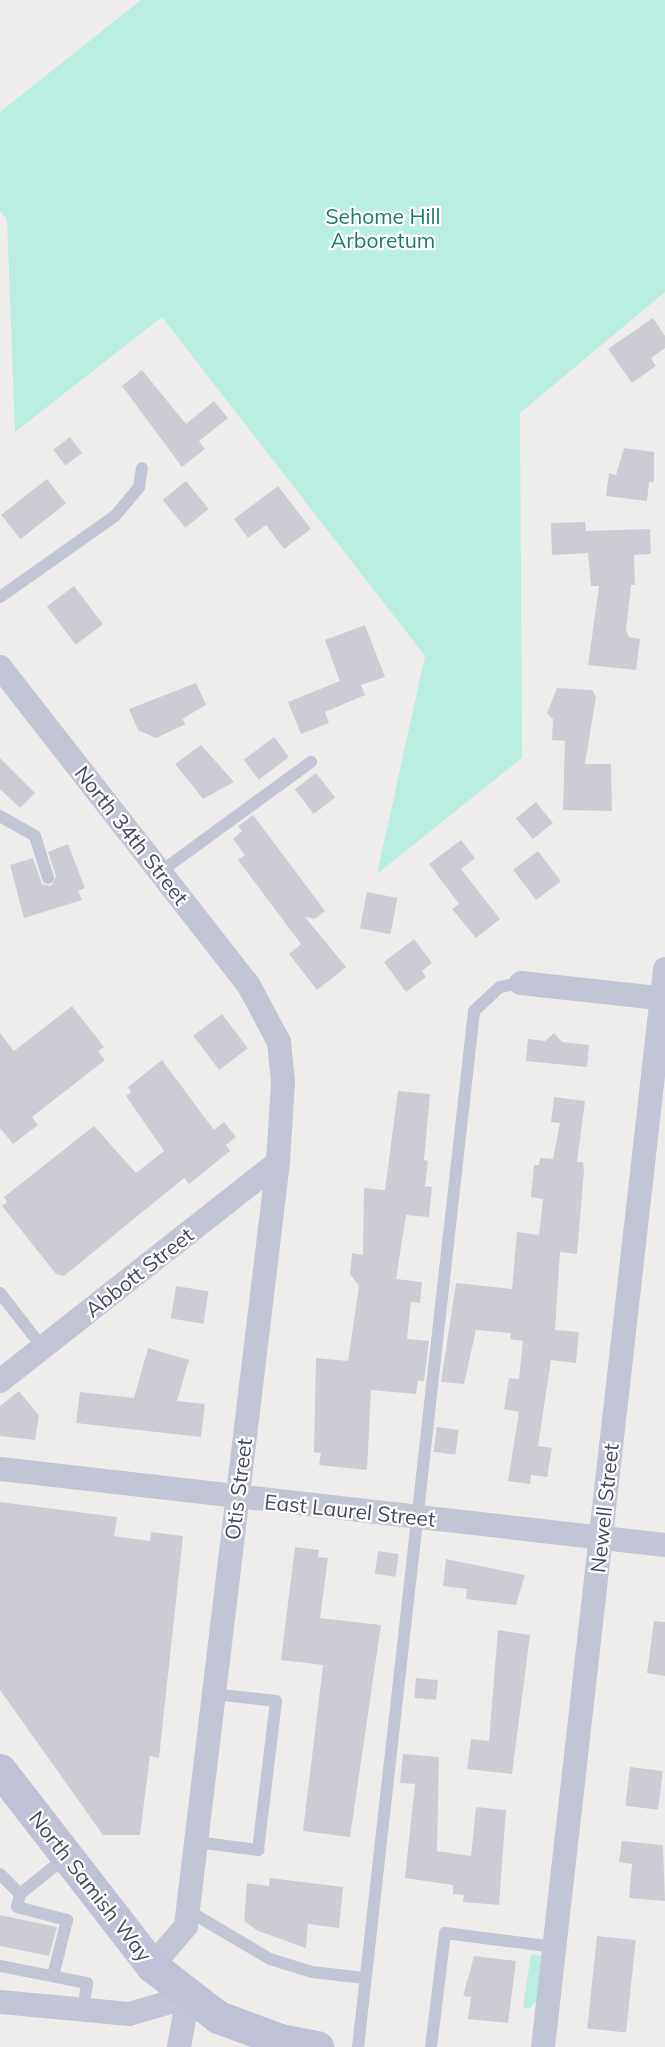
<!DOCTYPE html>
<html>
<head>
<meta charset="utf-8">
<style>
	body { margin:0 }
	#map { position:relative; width:665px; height:2047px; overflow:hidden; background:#efedec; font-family:Mulish,sans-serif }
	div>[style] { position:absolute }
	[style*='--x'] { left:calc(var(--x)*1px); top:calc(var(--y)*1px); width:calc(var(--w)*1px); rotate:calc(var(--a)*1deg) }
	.green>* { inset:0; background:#baeee0 }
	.building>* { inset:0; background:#cccdd4; transform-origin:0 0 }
	.service>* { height:12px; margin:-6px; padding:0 6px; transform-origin:6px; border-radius:6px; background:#c2c6d4 }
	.minor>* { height:24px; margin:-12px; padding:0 12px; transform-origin:12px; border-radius:12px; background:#c2c6d4 }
	.secondary>* { height:33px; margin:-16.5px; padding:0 16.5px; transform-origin:16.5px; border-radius:16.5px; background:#bfc2d6 }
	span { translate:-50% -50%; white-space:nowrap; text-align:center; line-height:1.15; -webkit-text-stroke:4.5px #fff; paint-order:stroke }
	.park-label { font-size:21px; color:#177a6b }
	.street-label { font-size:21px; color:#45485a }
</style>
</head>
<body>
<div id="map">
	<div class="green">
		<div style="clip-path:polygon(141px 0,665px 0,665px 292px,520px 413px,522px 758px,377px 874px,425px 656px,162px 317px,15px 432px,7px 220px,0 211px,0 112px)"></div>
		<div style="clip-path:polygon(531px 1954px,541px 1956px,537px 2000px,529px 2009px,523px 2008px)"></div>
	</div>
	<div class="building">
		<div style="clip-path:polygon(653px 318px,665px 336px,665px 348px,651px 358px,656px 366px,632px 383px,608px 349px)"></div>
		<div style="clip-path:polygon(142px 370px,186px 424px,214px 401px,228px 418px,199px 441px,205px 449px,182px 467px,122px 386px)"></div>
		<div style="left:70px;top:437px;width:20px;height:21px;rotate:53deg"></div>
		<div style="clip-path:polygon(624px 448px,654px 452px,654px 482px,649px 482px,647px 501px,606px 496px,609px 473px,616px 475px)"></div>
		<div style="left:47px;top:479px;width:31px;height:58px;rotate:52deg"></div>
		<div style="left:186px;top:481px;width:36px;height:30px;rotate:51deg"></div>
		<div style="clip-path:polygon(278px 486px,311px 529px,284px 549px,266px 525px,248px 538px,234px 519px)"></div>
		<div style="clip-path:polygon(585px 522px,586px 531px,650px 529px,651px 554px,634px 555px,635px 585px,631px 585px,626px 630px,629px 637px,640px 639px,636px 670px,588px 665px,599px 586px,591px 586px,588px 553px,552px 555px,551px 523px)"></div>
		<div style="left:74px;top:586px;width:48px;height:34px;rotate:53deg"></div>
		<div style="clip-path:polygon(365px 625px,385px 677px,361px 685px,365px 695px,325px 712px,329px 723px,301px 734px,288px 702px,340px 681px,325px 640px)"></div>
		<div style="clip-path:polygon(196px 683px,206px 705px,182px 719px,186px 724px,156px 738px,138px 730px,129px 709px)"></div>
		<div style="clip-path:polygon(557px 688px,592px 690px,596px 697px,585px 764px,611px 764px,612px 811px,563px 810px,565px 741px,552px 740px,553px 719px,547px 713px)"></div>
		<div style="left:274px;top:737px;width:25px;height:38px;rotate:53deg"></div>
		<div style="clip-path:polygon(201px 745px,234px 782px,203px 799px,175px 764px)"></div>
		<div style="clip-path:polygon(0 758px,35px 793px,20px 808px,0 789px)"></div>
		<div style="left:316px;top:773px;width:31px;height:27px;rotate:52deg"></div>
		<div style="left:536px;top:802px;width:27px;height:26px;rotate:51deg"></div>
		<div style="clip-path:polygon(253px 815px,325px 911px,315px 919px,305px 917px,346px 967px,317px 990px,289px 954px,301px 944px,238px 860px,245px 855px,233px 839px,242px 831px,238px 826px)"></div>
		<div style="clip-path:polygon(461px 840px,475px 858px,461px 869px,500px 919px,476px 938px,452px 909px,459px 904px,429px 864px)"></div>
		<div style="clip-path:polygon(68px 844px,85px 888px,78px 891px,82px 900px,24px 918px,10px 865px,33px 858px,42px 884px,51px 886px,56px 876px,48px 852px)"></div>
		<div style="left:538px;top:851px;width:38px;height:31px;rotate:53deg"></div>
		<div style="left:367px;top:892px;width:31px;height:37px;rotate:11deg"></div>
		<div style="clip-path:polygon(414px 939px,432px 963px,422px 971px,426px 977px,406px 992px,384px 962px)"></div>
		<div style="clip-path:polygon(72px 1006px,104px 1047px,98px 1051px,105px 1060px,32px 1117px,38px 1125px,13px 1144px,0 1128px,0 1033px,14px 1051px)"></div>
		<div style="left:222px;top:1014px;width:43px;height:36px;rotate:53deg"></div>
		<div style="clip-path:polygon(554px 1033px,562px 1042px,589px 1045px,587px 1067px,526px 1061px,528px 1039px,545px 1041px)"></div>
		<div style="clip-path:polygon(162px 1060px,214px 1130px,224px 1122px,236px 1137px,226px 1145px,230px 1151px,189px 1184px,184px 1178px,64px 1276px,56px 1274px,2px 1206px,7px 1202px,4px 1197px,94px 1126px,136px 1173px,164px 1151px,126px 1096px,131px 1092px,128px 1087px)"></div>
		<div style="clip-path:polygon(398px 1091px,430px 1094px,424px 1160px,428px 1161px,425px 1186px,432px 1187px,429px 1217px,406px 1215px,396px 1279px,422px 1282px,420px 1303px,411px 1302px,407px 1339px,429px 1341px,424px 1381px,418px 1381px,416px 1394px,371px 1390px,367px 1470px,319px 1465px,321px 1453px,314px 1452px,316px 1358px,348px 1361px,359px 1286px,350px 1274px,352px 1253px,363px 1255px,364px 1188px,385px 1190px)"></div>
		<div style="clip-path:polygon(554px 1097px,585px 1101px,577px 1162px,583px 1162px,584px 1171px,577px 1254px,560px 1252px,555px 1330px,579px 1332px,576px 1363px,551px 1360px,538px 1446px,552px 1448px,547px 1477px,531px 1475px,530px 1484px,508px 1481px,519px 1412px,504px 1409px,509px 1378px,519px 1379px,523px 1341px,510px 1339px,511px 1333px,476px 1330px,464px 1384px,441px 1382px,456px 1283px,512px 1289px,517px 1232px,539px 1235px,543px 1199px,531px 1197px,534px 1165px,539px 1165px,540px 1158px,553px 1159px,560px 1123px,551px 1122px)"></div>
		<div style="left:176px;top:1286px;width:33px;height:33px;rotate:9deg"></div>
		<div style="clip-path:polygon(148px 1348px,189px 1360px,177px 1401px,205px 1404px,201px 1437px,76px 1423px,80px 1392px,134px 1398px)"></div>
		<div style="clip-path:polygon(19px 1391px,39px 1416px,35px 1440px,0 1436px,0 1406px)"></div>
		<div style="left:437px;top:1427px;width:22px;height:25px;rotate:8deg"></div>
		<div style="clip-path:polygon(0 1502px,117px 1517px,114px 1536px,150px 1541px,151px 1532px,183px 1536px,159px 1758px,150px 1756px,140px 1835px,103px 1835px,0 1690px)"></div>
		<div style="clip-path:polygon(295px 1547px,319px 1550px,318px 1557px,328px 1558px,320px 1618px,381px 1625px,350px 1837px,303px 1831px,323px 1665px,281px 1660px)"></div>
		<div style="left:378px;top:1551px;width:21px;height:23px;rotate:8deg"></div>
		<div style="clip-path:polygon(446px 1559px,525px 1575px,516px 1605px,466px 1599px,467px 1589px,443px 1586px)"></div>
		<div style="clip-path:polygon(654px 1621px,665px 1622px,665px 1676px,647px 1673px)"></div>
		<div style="clip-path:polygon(498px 1630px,530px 1635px,512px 1774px,467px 1769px,471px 1739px,489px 1741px)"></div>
		<div style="left:416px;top:1678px;width:22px;height:20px;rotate:5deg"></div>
		<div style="clip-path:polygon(403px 1754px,439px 1757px,437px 1851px,471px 1856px,476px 1807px,506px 1810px,499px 1905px,463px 1902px,464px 1895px,453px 1894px,453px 1885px,405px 1878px,415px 1784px,400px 1783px)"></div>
		<div style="left:630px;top:1767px;width:33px;height:39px;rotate:7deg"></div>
		<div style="clip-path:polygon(622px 1841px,663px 1845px,665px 1901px,629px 1898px,632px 1864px,619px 1862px)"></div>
		<div style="clip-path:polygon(270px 1878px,343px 1887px,339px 1928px,308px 1924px,306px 1948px,258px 1931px,244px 1921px,247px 1883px,269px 1886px)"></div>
		<div style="clip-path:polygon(0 1915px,57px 1927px,49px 1956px,0 1946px)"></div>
		<div style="left:597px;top:1936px;width:39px;height:93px;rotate:6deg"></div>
		<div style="clip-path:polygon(474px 1956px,516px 1961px,508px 2023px,468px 2019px,471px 1997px,463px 1996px)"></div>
	</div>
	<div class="service">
		<div style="--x:0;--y:597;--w:141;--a:-35.2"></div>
		<div style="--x:115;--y:516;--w:38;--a:-50"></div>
		<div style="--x:139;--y:487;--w:19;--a:-81"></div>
		<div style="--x:0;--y:816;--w:40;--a:29.7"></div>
		<div style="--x:35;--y:836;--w:44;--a:72.8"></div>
		<div style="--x:160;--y:872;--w:187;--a:-36.1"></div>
		<div style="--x:0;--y:1293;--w:68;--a:52.1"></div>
		<div style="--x:196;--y:1842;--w:63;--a:7.4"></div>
		<div style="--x:258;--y:1850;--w:150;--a:-83.1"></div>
		<div style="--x:276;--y:1701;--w:62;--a:-173.6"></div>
		<div style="--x:0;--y:1874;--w:28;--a:45"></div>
		<div style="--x:20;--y:1894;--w:13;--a:103"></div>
		<div style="--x:17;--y:1907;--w:52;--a:14.6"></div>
		<div style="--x:67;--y:1920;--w:58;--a:104"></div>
		<div style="--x:20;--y:1894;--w:59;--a:-38.8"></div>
		<div style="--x:187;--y:1910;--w:96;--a:30.6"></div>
		<div style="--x:270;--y:1959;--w:44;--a:17.2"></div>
		<div style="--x:312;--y:1972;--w:53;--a:6.5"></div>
		<div style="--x:0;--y:1966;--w:89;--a:11.1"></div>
		<div style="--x:87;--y:1983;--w:27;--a:98"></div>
		<div style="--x:358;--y:2047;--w:1042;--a:-83.61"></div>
		<div style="--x:474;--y:1011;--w:35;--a:-43"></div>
		<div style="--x:500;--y:987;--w:21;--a:-11"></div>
		<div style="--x:431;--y:2047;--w:115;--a:-83"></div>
		<div style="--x:445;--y:1933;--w:110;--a:7.3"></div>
	</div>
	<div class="minor">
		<div style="--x:0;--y:667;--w:402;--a:52"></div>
		<div style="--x:248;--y:984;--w:66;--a:61.9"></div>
		<div style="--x:279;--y:1042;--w:40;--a:84.3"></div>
		<div style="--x:283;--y:1082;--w:80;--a:93.6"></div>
		<div style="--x:278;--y:1162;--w:770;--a:96.87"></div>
		<div style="--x:186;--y:1926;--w:52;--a:130.4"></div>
		<div style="--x:521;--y:983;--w:145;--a:6.3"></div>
		<div style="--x:0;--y:1381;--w:354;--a:-38.2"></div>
		<div style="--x:0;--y:1469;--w:669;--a:6.52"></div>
		<div style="--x:0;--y:2002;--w:130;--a:5.3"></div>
		<div style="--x:129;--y:2014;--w:61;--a:-16.1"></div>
		<div style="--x:188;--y:1997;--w:51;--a:100.2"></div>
		<div style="--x:543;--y:2047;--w:1085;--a:-83.54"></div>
	</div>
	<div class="secondary">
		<div style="--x:0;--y:1770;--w:248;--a:52.2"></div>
		<div style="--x:152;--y:1966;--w:83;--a:37.7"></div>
		<div style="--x:218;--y:2017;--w:66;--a:20.4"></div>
		<div style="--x:280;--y:2040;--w:38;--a:11"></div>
	</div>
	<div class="park-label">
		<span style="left:383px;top:228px">Sehome Hill<br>Arboretum</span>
	</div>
	<div class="street-label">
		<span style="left:132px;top:835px;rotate:52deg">North 34th Street</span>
		<span style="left:139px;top:1272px;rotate:-38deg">Abbott Street</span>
		<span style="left:238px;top:1489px;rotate:-83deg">Otis Street</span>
		<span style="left:604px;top:1508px;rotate:-84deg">Newell Street</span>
		<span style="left:350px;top:1510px;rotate:6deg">East Laurel Street</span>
		<span style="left:91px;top:1886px;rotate:52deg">North Samish Way</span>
	</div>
</div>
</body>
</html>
